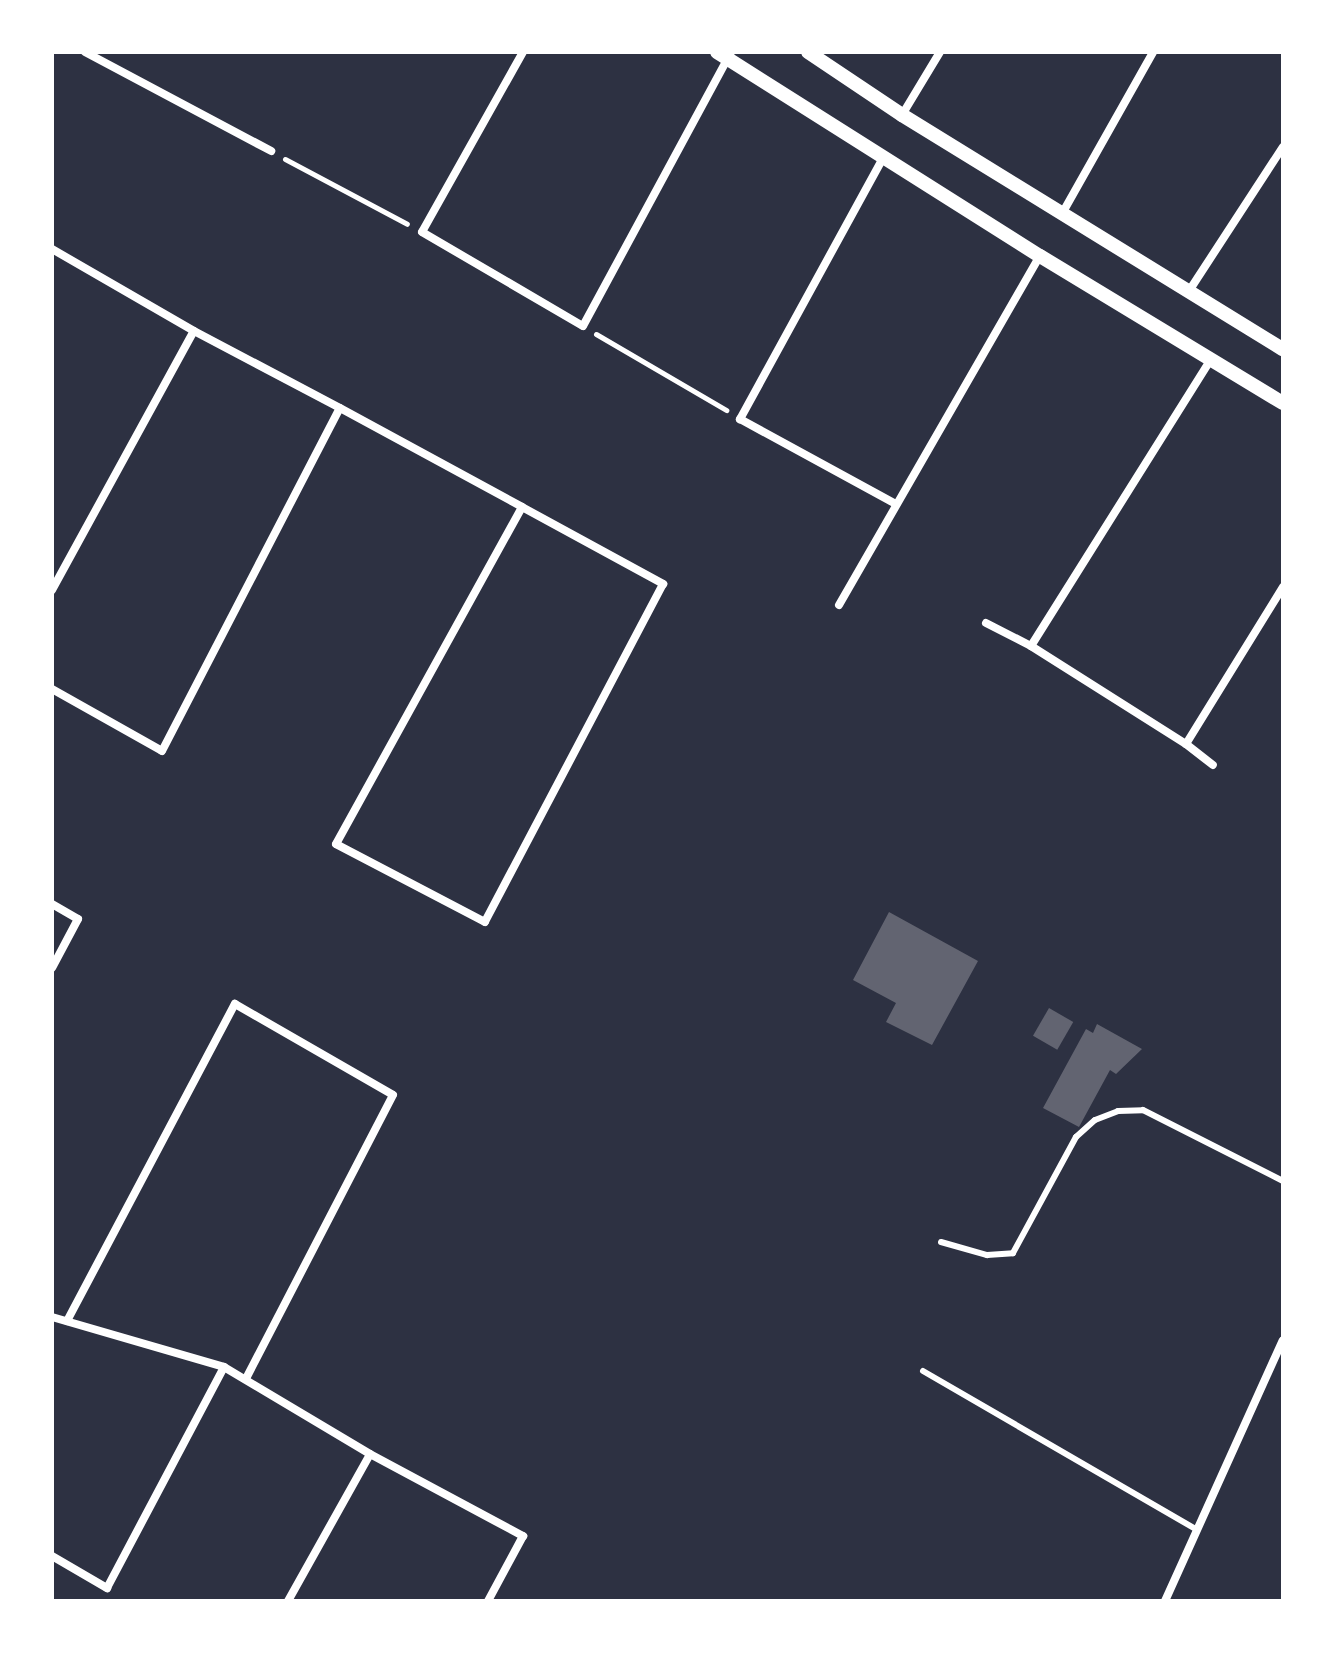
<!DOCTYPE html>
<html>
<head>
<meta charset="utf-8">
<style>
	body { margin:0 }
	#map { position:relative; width:1335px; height:1653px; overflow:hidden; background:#2d3142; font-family:Manrope,sans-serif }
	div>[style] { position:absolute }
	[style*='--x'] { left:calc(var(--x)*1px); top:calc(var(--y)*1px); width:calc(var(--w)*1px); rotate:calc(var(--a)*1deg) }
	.building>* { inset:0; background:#626471; transform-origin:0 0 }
	.path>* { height:5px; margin:-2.5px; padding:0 2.5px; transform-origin:2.5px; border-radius:2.5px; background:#fff }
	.service>* { height:6px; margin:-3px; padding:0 3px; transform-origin:3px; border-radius:3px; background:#fff }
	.minor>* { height:8px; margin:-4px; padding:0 4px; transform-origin:4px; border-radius:4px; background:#fff }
	.tertiary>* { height:14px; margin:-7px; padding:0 7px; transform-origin:7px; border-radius:7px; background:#fff }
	span { translate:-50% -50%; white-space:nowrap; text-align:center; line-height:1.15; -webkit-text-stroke:6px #fff; paint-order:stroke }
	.frame { position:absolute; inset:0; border:54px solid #fff; pointer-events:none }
</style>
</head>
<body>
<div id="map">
	<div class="building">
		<div style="clip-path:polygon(889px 912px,978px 961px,932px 1045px,886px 1022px,896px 1003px,853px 980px)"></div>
		<div style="left:1049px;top:1008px;width:28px;height:32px;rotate:30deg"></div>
		<div style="clip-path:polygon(1097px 1024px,1142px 1049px,1116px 1074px,1110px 1070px,1079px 1127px,1043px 1108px,1086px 1029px,1093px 1033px)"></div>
	</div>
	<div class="path">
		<div style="--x:285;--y:159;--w:138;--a:28"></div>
		<div style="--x:596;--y:334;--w:151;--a:30.3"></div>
	</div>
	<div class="service">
		<div style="--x:941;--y:1242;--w:48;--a:15.8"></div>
		<div style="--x:987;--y:1255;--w:26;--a:-4"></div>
		<div style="--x:1013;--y:1253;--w:132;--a:-61.5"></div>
		<div style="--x:1076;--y:1137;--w:25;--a:-42"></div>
		<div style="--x:1095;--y:1120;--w:25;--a:-21"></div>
		<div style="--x:1118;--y:1111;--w:25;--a:-2"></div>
		<div style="--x:1143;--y:1110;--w:157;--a:26.9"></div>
		<div style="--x:923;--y:1371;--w:317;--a:30.1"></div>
	</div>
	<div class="minor">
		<div style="--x:85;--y:52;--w:211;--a:28"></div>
		<div style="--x:523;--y:52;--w:206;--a:119.3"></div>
		<div style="--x:422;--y:232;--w:186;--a:30.3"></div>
		<div style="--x:583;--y:326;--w:311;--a:-61.6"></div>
		<div style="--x:902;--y:115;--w:74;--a:-58.9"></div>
		<div style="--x:883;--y:158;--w:298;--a:118.7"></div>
		<div style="--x:740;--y:419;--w:178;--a:28.6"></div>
		<div style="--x:1063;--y:212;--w:184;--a:-60.6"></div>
		<div style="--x:52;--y:249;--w:164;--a:30"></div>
		<div style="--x:194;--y:331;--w:165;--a:27.8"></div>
		<div style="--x:340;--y:408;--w:207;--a:28.5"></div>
		<div style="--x:522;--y:507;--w:161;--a:28.6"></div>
		<div style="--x:663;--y:584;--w:382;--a:117.8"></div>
		<div style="--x:485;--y:922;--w:168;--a:-152.4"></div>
		<div style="--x:336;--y:844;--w:385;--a:-61.1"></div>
		<div style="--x:1189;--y:291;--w:172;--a:-56.9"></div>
		<div style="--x:52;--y:590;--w:295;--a:-61.3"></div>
		<div style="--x:839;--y:605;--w:403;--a:-60.1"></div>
		<div style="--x:986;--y:623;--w:51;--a:27.1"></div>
		<div style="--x:1031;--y:646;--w:183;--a:32.3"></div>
		<div style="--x:1186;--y:744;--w:34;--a:38"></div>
		<div style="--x:1031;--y:646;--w:339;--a:-57.9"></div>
		<div style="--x:52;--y:689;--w:126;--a:29.4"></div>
		<div style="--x:162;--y:751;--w:386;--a:-62.6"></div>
		<div style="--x:1186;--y:744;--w:185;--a:-58.3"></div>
		<div style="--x:52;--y:904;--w:30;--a:30"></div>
		<div style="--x:78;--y:919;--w:55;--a:118"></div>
		<div style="--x:52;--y:1317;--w:179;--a:16.2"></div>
		<div style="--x:224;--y:1367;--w:170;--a:30.8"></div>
		<div style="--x:370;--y:1454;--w:174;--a:28.2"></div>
		<div style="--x:523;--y:1536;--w:74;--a:118.3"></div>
		<div style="--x:67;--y:1321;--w:359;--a:-62.1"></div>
		<div style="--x:235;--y:1004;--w:182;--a:29.9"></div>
		<div style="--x:393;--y:1095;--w:320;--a:117.4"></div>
		<div style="--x:52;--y:1556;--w:64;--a:30.2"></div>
		<div style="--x:107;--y:1588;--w:250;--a:-62.1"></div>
		<div style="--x:288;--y:1601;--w:168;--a:-60.8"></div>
		<div style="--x:1165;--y:1601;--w:286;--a:-65.7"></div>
	</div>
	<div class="tertiary">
		<div style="--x:717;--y:52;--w:382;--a:32.3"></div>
		<div style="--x:1040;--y:256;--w:284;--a:31.2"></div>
		<div style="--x:808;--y:52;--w:113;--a:33.8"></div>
		<div style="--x:902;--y:115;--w:447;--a:31.6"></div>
	</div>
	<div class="frame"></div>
</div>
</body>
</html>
